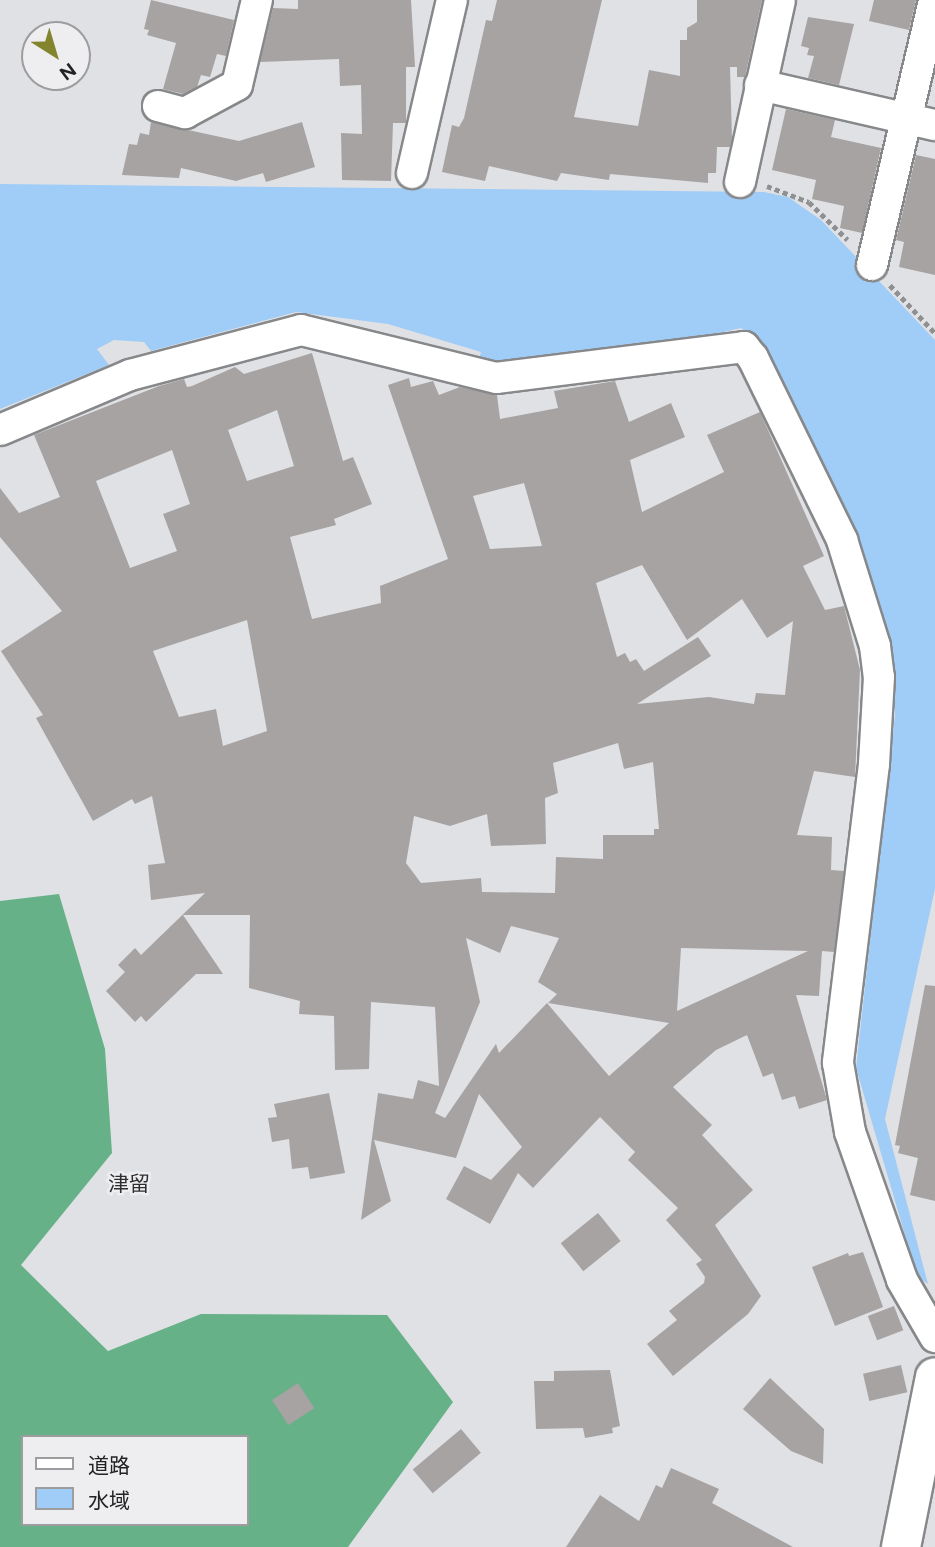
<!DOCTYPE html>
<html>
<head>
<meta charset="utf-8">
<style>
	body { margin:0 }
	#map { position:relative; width:935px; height:1547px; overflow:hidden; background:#e0e1e4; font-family:Figtree,"Noto Sans JP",sans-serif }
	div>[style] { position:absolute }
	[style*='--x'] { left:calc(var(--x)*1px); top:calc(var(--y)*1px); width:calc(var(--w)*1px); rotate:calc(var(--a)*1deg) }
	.forest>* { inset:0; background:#67b189 }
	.water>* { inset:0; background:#a0cdf7 }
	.building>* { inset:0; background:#a6a3a2; transform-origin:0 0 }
	.path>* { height:4.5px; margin-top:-2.25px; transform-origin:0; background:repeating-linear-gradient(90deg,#8f9092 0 5px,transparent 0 8.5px) }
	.roads { filter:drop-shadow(2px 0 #87888a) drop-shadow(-2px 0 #87888a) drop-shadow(0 2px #87888a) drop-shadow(0 -2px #87888a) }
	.minor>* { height:30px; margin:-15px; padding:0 15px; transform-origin:15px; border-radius:15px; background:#fff }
	.tertiary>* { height:38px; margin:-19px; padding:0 19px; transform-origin:19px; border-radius:19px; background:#fff }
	span { translate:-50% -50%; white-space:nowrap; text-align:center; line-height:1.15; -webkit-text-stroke:5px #eeeef1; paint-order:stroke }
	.neighbourhood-label { font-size:21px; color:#2f2f31 }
	.legend { position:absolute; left:21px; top:1435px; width:228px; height:91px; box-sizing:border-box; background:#eeeef1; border:2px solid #9d9d9f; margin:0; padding:9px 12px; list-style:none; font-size:21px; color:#232324 }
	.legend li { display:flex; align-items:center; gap:14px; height:35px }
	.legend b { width:35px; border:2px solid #9d9d9f }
	.north { position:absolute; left:21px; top:21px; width:70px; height:70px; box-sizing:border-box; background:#eeeef1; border:2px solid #9d9d9f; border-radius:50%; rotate:143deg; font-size:19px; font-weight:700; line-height:28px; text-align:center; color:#232324 }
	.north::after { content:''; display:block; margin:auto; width:24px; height:32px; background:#82842e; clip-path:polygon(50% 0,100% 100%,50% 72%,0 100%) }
</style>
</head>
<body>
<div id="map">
	<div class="forest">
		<div style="clip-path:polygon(evenodd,59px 894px,105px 1049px,112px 1153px,21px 1265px,108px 1351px,201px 1314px,387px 1315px,453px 1402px,348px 1547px,0 1547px,0 901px,59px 894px,23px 1437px,247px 1437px,247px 1524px,23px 1524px,23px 1437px)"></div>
	</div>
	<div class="water">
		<div style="clip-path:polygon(0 184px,764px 192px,788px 197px,821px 220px,935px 340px,935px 889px,885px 1119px,928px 1284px,917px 1276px,856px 1068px,895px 715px,890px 654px,857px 539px,761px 343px,741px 328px,657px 347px,504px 363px,479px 359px,481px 352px,388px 324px,296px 312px,151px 351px,144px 342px,114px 340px,97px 349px,109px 365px,0 409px)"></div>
	</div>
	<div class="building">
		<div style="clip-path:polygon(151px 0,234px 20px,226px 56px,217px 54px,210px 77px,201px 75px,197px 87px,183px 94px,163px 89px,176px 43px,147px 35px,149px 30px,144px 29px)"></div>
		<div style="clip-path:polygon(298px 0,411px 0,415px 67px,406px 67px,406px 123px,393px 123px,391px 181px,342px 180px,341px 133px,362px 134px,361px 85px,340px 86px,339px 59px,260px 62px,273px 8px,298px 9px)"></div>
		<div style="clip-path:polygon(497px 0,602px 0,574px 117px,638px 126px,649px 70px,680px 76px,680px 40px,687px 40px,687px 28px,697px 22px,697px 0,762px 0,745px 77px,737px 77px,737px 67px,730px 67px,732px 139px,730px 147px,717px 147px,716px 173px,708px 173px,708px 183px,610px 174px,609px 180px,561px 173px,557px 181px,489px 166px,485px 181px,442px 172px,452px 125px,459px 127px,464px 118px,486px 20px,492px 21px)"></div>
		<div style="clip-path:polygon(874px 0,916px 0,909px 30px,869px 21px)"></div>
		<div style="clip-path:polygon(808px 17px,854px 24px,839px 85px,808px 78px,814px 56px,807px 55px,809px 48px,801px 46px)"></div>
		<div style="clip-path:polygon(786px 109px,835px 120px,831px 137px,881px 148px,862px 233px,840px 228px,844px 206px,812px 199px,816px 180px,772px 170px)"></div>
		<div style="clip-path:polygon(151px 122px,239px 141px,302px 122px,315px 167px,266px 182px,263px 173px,236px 181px,181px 168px,179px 178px,122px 175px,129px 144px,137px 145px,140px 133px,149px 135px)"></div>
		<div style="clip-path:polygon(916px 155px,935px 159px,935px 275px,899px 267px,904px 242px,896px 240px)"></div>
		<div style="clip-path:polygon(evenodd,312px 353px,343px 461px,353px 457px,372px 504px,334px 519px,336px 525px,290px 537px,312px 619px,381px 603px,380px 586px,448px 559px,388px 385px,409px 378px,411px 387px,433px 381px,439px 395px,460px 387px,497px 395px,500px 419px,558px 408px,554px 391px,615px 381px,629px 422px,671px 403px,685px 437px,630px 460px,642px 512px,724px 472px,707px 435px,760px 412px,824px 556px,803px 566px,825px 610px,844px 606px,860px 670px,855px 777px,814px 771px,797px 835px,832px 837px,831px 870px,844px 871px,834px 952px,822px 951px,819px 996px,796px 995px,827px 1100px,799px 1109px,795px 1096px,782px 1100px,773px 1073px,763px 1077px,747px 1035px,716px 1050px,673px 1087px,712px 1125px,702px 1135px,753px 1190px,715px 1225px,761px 1296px,748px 1314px,673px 1376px,647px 1344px,677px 1320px,669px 1311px,704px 1283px,705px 1277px,696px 1264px,702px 1260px,666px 1220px,678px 1208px,628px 1160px,635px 1152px,600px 1117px,533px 1188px,518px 1173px,490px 1224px,446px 1199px,464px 1166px,491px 1180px,522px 1147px,479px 1094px,456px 1158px,374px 1140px,391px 1201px,361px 1220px,378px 1093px,413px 1099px,418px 1080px,439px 1086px,435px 1007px,371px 1002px,369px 1069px,335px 1070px,334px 1016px,299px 1014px,300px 1001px,249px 988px,250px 915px,183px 915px,223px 974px,196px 974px,146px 1022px,141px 1016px,135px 1022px,106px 991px,125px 972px,118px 965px,135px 948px,141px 955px,205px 893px,151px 900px,148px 865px,165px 863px,152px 796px,135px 804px,132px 799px,93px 821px,36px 718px,43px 715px,1px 651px,62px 611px,0 537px,0 488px,19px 513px,60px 497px,34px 435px,159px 386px,184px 379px,187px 387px,192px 386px,235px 367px,244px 374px,312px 353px,277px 410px,294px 466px,247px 481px,228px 430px,277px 410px,312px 353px,172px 450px,190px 504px,163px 514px,177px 551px,130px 568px,96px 481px,172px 450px,312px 353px,524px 483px,542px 546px,490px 549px,473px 496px,524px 483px,312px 353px,642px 565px,687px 640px,742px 599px,767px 638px,793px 621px,785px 695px,756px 693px,754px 704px,709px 697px,637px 704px,711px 656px,698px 637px,644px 671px,636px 659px,630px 662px,625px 653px,617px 657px,596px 583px,642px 565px,312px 353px,247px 620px,267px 731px,223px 746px,216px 709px,179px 717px,153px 651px,247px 620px,312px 353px,618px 743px,624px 769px,653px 762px,659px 829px,654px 829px,654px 835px,603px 835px,603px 859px,556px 857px,555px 893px,482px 892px,481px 878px,421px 883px,406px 863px,414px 816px,450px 826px,487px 814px,491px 846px,546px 844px,545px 798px,558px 793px,553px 763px,618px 743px,312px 353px,511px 926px,559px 938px,538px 982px,557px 994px,548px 1003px,669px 1023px,609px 1076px,547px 1003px,499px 1053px,496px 1044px,445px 1118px,435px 1113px,480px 1002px,466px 938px,500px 953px,511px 926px,312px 353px,681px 948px,808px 951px,677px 1011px,681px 948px)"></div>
		<div style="clip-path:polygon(925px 985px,935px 986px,935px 1201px,910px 1195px,918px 1158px,898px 1153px,900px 1146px,895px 1145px)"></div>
		<div style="clip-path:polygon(329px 1093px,345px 1173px,310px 1179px,308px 1167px,292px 1169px,289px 1139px,272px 1142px,268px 1118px,277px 1117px,274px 1104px)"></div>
		<div style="left:598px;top:1213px;width:36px;height:48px;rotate:51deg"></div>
		<div style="clip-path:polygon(863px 1252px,883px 1307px,835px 1326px,812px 1267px,848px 1253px,849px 1256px)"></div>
		<div style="left:894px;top:1306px;width:26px;height:28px;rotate:69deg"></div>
		<div style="left:901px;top:1365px;width:28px;height:39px;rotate:77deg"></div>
		<div style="clip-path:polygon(610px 1370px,620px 1426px,612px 1428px,613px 1433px,585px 1438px,583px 1428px,536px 1429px,534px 1381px,554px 1381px,554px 1371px)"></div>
		<div style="clip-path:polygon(770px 1378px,824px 1429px,823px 1464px,791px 1451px,743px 1409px)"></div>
		<div style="left:298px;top:1383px;width:30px;height:31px;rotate:57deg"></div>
		<div style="left:461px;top:1429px;width:31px;height:63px;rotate:50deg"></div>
		<div style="clip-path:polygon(671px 1468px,719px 1489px,712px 1503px,793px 1547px,566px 1547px,600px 1495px,639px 1521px,656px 1485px,662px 1488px)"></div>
	</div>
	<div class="path">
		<div style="--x:767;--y:186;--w:45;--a:20.9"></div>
		<div style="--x:809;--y:202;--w:54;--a:44.3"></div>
		<div style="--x:890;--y:285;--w:66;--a:46.8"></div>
	</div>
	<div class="roads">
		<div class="minor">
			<div style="--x:760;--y:85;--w:180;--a:12.9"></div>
			<div style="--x:158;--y:106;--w:28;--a:15"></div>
			<div style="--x:185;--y:113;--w:59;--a:-28.3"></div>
			<div style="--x:237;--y:85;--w:87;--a:-76.8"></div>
			<div style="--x:412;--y:173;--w:178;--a:-77"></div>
			<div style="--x:740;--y:182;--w:186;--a:-77.6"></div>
			<div style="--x:872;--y:265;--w:272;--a:-76.8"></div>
			<div style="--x:0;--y:430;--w:141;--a:-22.9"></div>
			<div style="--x:130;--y:375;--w:177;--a:-14.7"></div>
			<div style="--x:301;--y:330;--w:201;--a:13.8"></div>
			<div style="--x:496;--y:378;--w:250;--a:-7.1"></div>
			<div style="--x:744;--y:347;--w:14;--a:51"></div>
			<div style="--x:753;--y:358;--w:203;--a:63.9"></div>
			<div style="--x:842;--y:540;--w:111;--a:72.7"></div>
			<div style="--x:875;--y:646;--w:31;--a:83"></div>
			<div style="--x:879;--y:677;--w:87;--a:93.3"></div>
			<div style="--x:874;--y:764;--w:301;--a:96.9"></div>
			<div style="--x:838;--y:1063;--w:70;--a:80.1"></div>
			<div style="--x:850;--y:1132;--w:157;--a:70.6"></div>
			<div style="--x:902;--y:1280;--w:66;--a:59.9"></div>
		</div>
		<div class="tertiary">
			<div style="--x:901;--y:1547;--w:173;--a:-78.7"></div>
		</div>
	</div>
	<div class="neighbourhood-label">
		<span style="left:129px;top:1184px">津留</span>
	</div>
	<ul class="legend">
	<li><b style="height:9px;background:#fff"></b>道路</li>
	<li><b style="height:19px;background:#a0cdf7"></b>水域</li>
	</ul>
	<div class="north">N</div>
</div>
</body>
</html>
